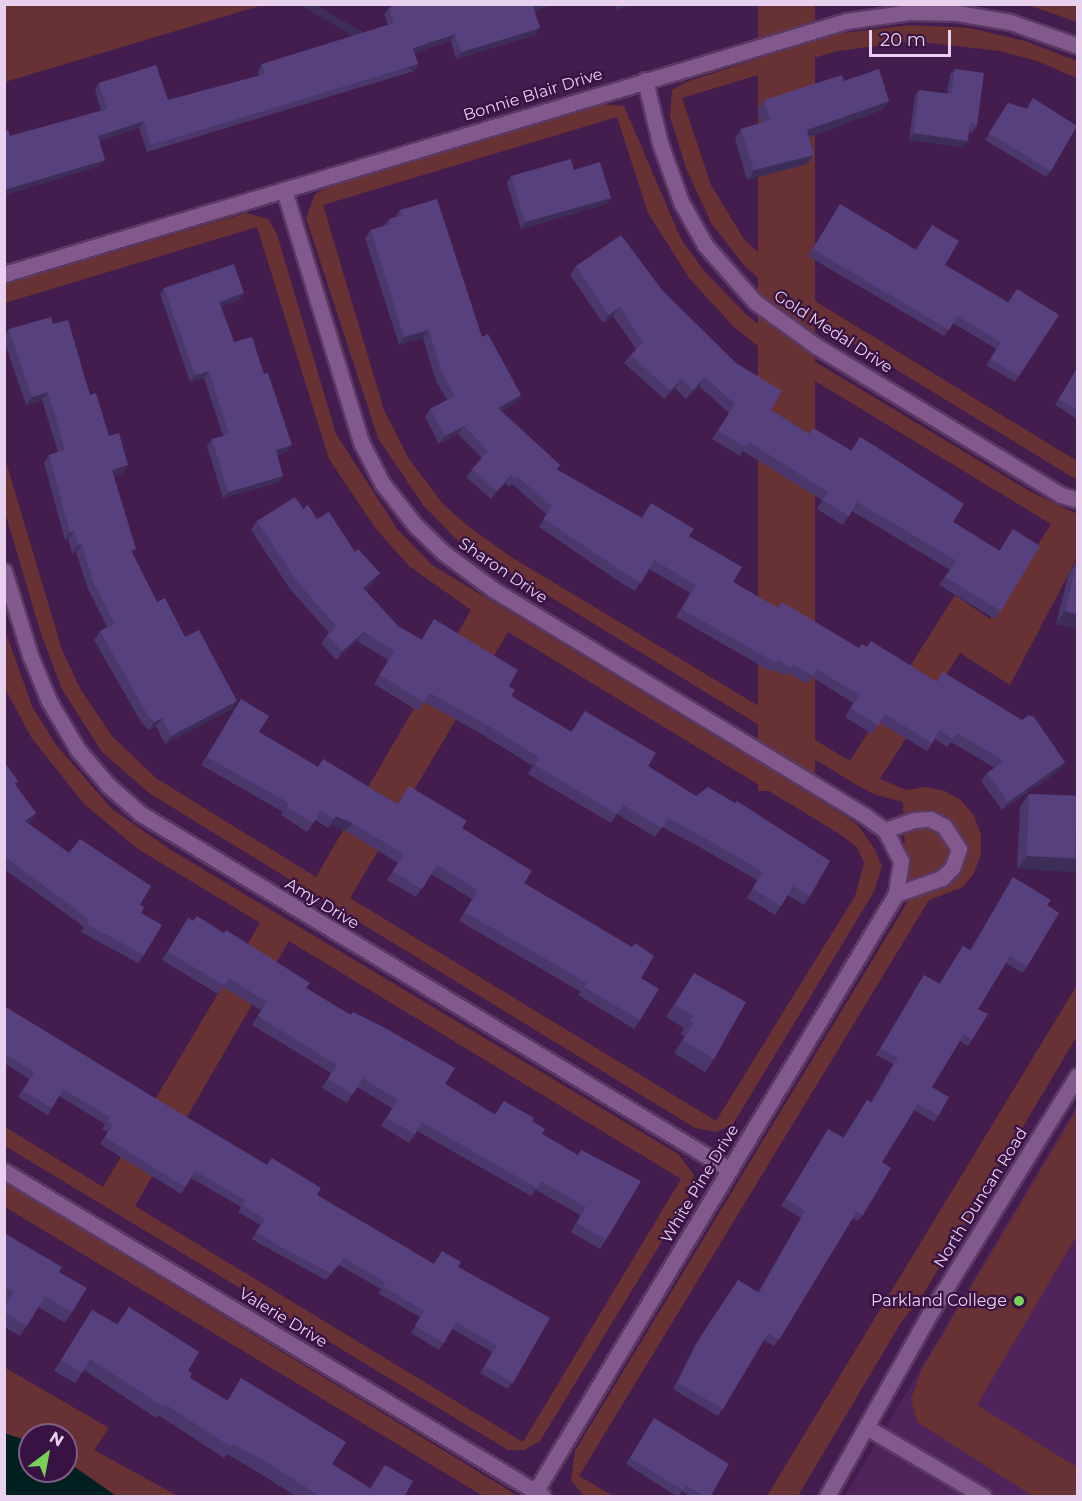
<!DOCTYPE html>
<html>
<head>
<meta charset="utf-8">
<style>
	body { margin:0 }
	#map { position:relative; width:1082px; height:1501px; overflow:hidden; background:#421d4d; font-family:Montserrat,sans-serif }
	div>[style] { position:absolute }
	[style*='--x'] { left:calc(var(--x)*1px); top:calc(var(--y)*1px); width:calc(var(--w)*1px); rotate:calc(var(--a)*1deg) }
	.built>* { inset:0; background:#4e245a }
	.green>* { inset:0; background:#683234; transform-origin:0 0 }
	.water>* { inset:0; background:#001f20 }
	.roads { filter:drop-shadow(2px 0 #5a3963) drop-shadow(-2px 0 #5a3963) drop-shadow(0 2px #5a3963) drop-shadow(0 -2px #5a3963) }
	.minor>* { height:15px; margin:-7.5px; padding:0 7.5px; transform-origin:7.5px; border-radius:7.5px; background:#81598d }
	.wall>* { inset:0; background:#4a386c }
	.shaded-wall>* { inset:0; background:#3c2e58; transform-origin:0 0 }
	.building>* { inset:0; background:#56417e; transform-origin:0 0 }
	.dots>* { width:16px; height:16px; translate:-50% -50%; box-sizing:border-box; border:3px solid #371242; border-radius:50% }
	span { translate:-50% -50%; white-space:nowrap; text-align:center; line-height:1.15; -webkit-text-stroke:4.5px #371242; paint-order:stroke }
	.street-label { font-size:16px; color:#e7d1ee }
	.poi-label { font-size:16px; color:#e7d1ee }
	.right { translate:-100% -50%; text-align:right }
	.frame { position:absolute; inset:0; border:6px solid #e7d1ee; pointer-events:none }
	.north { position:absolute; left:18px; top:1423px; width:60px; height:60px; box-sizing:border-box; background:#371242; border:2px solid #7d5e87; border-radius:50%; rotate:32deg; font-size:16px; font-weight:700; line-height:24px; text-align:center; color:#e7d1ee }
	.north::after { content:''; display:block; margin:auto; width:21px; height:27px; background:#79d158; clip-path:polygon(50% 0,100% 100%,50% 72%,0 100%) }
	.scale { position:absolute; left:869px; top:30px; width:82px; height:27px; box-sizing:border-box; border:3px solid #e7d1ee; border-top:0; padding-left:8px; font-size:18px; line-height:21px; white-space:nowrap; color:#e7d1ee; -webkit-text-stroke:4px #371242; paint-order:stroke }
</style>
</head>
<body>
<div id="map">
	<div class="built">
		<div style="clip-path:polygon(1077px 1105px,1077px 1496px,845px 1496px)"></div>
	</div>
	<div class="green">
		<div style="clip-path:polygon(5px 4px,263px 4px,263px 5px,5px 82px)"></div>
		<div style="left:758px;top:5px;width:57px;height:786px"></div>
		<div style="clip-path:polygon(1028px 5px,1072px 5px,1077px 7px,1077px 22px)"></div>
		<div style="clip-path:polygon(910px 25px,969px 28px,1025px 41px,1077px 61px,1077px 78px,1037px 61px,999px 51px,914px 41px,837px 51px,682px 98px,711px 185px,744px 239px,802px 293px,1077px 461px,1077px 480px,781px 299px,743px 264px,711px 223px,686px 168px,670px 116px,672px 90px,689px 81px,835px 34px)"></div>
		<div style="clip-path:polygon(evenodd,602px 104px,624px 106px,681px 239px,705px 272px,746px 314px,774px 337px,1031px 492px,1077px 514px,1077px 558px,1010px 685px,960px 653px,880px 779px,906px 790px,926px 787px,945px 791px,962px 801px,974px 816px,981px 835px,981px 854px,974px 873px,963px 887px,929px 900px,579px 1476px,613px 1496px,584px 1496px,571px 1480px,575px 1451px,907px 903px,903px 802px,876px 795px,855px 784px,456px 539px,423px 505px,378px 438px,306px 218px,315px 194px,329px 186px,602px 104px,617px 117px,648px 213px,689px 278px,733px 326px,759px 347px,1051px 524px,990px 619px,955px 595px,850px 761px,513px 558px,469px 527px,443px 504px,409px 459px,384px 410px,323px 205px,617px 117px)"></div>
		<div style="clip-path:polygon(evenodd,246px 213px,268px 219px,277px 234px,336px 434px,398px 530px,432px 565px,821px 801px,857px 824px,874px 848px,882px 866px,874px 892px,733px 1124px,716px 1132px,695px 1128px,149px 793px,102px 752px,62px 689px,41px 634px,5px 512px,4px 455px,62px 650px,81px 690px,112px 736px,156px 778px,316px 877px,471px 610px,409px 566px,376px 529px,329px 459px,257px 227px,5px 303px,5px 284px,246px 213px,508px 632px,838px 833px,857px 847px,864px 863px,855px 896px,716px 1121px,350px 898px,508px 632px)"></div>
		<div style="clip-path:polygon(evenodd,4px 628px,33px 708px,56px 745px,112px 809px,171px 850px,678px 1154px,694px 1175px,692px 1192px,540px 1441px,524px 1450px,508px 1450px,5px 1146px,5px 1127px,103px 1187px,260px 923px,138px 849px,84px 804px,31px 737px,5px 688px,4px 628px,289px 941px,681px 1179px,523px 1442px,135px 1206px,289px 941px)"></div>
		<div style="clip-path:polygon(1077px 985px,1077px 1036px,921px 1298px,902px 1321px,798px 1496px,767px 1496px)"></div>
		<div style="clip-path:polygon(1077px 1109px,1077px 1235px,977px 1405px,1077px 1467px,1077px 1496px,1033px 1496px,917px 1422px,911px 1399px,922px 1369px)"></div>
		<div style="clip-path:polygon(4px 1183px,7px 1184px,518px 1496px,483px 1496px,5px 1207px)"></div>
		<div style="clip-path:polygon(4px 1367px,109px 1428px,94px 1450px,178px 1496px,116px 1496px,66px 1461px,66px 1435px,30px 1435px,30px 1442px,5px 1433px)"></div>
	</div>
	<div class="water">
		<div style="clip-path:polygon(4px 1433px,30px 1442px,30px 1471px,66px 1471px,66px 1461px,116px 1496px,5px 1496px)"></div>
	</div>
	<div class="roads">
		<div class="minor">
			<div style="--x:645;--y:80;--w:65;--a:76.6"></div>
			<div style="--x:660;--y:143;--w:63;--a:70.4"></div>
			<div style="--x:681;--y:202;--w:49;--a:60.8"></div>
			<div style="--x:705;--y:245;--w:76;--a:48.7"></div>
			<div style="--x:755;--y:302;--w:75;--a:35.8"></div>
			<div style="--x:816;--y:346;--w:287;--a:31.3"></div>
			<div style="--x:1061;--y:495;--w:18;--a:16"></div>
			<div style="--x:284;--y:190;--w:264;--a:73"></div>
			<div style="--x:361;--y:442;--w:46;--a:62.9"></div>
			<div style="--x:382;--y:483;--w:53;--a:51.8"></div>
			<div style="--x:415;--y:525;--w:40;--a:44"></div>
			<div style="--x:444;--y:553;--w:62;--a:36.5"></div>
			<div style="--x:494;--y:590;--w:433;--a:31.3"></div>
			<div style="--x:864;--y:815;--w:26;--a:36"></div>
			<div style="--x:885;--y:830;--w:35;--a:63"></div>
			<div style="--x:901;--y:861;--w:33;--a:99"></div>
			<div style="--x:896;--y:894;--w:699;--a:121.12"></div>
			<div style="--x:4;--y:274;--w:879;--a:-16.72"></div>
			<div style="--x:846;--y:21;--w:66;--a:-7.9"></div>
			<div style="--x:911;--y:12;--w:46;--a:1.2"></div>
			<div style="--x:957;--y:13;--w:54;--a:9.6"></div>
			<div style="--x:1010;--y:22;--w:72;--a:19.4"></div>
			<div style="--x:4;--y:571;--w:88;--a:72.8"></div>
			<div style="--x:30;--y:655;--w:50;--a:67.6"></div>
			<div style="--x:49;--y:701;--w:57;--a:59.4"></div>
			<div style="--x:78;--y:750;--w:46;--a:49.4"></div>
			<div style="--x:108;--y:785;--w:44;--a:41.3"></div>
			<div style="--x:141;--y:814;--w:688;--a:31.15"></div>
			<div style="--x:885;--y:830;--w:31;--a:-19"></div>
			<div style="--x:914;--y:820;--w:16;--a:-4"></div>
			<div style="--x:930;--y:819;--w:16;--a:27"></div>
			<div style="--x:944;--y:826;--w:27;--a:57"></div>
			<div style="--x:959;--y:849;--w:20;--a:110"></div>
			<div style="--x:952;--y:868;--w:14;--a:135"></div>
			<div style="--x:942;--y:878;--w:49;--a:160.8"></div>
			<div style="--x:4;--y:1171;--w:629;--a:31.09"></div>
			<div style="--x:866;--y:1427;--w:136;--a:30.5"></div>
			<div style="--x:827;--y:1496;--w:208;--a:-60.6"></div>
			<div style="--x:929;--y:1315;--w:282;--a:-58.2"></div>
		</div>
	</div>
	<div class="wall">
		<div style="clip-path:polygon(616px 4px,633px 4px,617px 10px)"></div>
		<div style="clip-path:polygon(389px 8px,535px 11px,536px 35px,456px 59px,451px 41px,414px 53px,418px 64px,414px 71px,147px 152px,139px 128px,100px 141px,100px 166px,4px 195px,4px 131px,10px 136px,101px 111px,95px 90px,99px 83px,168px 100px,259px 76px,258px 71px,262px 64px,388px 25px,384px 14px)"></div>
		<div style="clip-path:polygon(955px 69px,977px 126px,972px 133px,969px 131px,963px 147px,909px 140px,915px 96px,919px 90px,947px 94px,950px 75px)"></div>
		<div style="clip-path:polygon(844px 81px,889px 101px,882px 110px,809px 137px,814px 155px,807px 164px,747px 180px,735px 138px,741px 129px,761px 123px,757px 110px,764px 100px)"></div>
		<div style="clip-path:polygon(1033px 98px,1051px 171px,1046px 177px,985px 140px,1008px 103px,1026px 109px)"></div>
		<div style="clip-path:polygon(574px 170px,611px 198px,606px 204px,521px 229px,507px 183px,511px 176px)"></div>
		<div style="clip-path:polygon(840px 204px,916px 250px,932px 225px,945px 265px,1008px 302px,1017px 289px,1059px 315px,1015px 382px,986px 365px,996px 349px,953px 323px,944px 336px,808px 256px)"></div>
		<div style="clip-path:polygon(400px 210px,482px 337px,521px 395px,516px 403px,501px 411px,560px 465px,557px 470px,642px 518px,651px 503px,689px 536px,733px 582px,777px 608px,859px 648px,866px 647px,936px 682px,943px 672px,1065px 762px,1060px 770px,1002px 810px,981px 781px,987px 773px,995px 768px,951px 742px,947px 747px,935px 739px,927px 751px,880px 723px,872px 734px,845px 717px,853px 703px,812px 677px,807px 684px,788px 673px,785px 676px,772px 669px,770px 671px,676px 617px,690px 593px,649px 569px,635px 591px,623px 584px,539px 527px,546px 514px,512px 484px,509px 487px,505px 483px,491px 499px,466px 477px,482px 458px,458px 434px,439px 444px,425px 417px,430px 409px,447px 400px,436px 381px,423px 338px,399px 345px,365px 238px,371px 230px,383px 226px,389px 219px,395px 217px)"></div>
		<div style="clip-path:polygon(576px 266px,662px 290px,771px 410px,809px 434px,851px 451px,860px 437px,953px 522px,999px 551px,1013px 529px,1001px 611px,995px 619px,939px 585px,950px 570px,852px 511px,843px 525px,817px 509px,822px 500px,743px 451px,740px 456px,712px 439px,729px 413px,699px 386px,686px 399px,675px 388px,664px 399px,624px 363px,636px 349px,613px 316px,603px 323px,570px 275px)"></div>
		<div style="clip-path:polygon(164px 288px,240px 300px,221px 306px,234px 342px,287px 452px,277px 455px,283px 476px,279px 482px,223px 498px,207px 446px,212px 439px,223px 436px,204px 378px,190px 382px,160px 294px)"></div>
		<div style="clip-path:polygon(53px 324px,90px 395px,109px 436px,123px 473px,114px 476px,133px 554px,157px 602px,237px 701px,231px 709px,165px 744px,156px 726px,149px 730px,141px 722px,94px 640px,100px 631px,107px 627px,88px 589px,76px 552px,72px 553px,68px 539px,65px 540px,44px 463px,49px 455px,58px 452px,42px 400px,26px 405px,4px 340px,4px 336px,9px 329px)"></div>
		<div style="clip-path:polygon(1077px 368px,1077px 419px,1055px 405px)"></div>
		<div style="clip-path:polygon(303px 509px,317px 519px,374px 582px,365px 590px,398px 626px,421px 640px,434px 619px,509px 686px,511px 696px,571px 732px,585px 711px,648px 766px,810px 896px,804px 905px,787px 895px,775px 915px,747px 898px,757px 880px,703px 849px,662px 827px,655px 837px,617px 814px,611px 823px,528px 774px,533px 766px,478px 732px,424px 702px,418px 711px,374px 684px,388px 660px,357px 641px,336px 660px,321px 643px,329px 633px,290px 589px,251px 530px,257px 521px)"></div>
		<div style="clip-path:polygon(1077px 561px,1077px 629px,1056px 624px,1069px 573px)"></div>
		<div style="clip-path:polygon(241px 699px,259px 732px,318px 767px,323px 759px,397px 804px,409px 786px,462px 828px,524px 883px,641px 978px,640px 1020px,634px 1029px,578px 995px,581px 992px,459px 921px,472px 899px,431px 874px,416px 897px,387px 880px,398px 863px,346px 831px,330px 825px,328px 828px,315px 820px,307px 832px,281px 815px,283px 812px,201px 765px)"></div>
		<div style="clip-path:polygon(4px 762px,18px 781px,15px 785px,36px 813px,28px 823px,140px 905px,144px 955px,138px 963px,81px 932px,84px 927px,4px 869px)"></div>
		<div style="clip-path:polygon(1029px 794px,1077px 796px,1077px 872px,1017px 869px,1020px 807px)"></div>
		<div style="clip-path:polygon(1013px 877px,1047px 905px,1027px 967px,1022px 973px,1006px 963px,978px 1009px,972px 1040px,968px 1046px,960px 1041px,932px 1087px,939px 1115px,934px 1122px,914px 1110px,882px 1162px,863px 1215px,858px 1221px,853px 1218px,774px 1346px,764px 1340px,718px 1416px,673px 1389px,695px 1345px,738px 1280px,758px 1292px,801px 1218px,781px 1206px,828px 1129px,843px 1138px,867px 1100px,871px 1102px,893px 1064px,876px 1055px,920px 981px,924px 975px,939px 984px,963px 946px,970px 950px)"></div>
		<div style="clip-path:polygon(188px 918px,306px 988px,445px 1084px,495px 1114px,504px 1101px,532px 1121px,542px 1134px,606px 1240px,600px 1249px,571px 1232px,580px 1215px,536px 1190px,531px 1196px,417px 1131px,409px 1143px,381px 1126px,392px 1108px,357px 1087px,347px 1103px,322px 1088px,331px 1073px,252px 1025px,261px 1010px,223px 987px,218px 994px,162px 960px)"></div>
		<div style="clip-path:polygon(694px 973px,714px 1059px,705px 1072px,674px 1053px,685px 1036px,681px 1034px,684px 1028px,666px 1017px)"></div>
		<div style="clip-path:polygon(4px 1006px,158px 1100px,267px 1165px,272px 1158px,317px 1195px,434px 1264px,442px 1251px,458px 1267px,550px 1318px,508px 1389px,480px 1373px,492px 1352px,452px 1329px,439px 1350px,411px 1333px,420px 1317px,378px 1293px,381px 1289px,339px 1265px,326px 1280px,280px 1255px,252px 1239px,260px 1225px,238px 1212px,241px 1207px,191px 1178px,181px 1194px,100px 1144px,108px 1132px,102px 1129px,105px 1124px,59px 1096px,48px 1115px,18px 1097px,29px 1079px,4px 1063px)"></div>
		<div style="clip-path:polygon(4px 1233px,59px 1272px,72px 1312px,65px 1323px,38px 1307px,20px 1336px,4px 1327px,4px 1306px,6px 1302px,4px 1301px)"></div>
		<div style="clip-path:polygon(129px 1307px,188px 1371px,190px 1378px,227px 1401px,241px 1378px,332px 1464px,370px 1488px,385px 1465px,404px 1497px,297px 1497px,264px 1476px,227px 1454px,224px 1458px,158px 1415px,156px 1418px,84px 1370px,75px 1383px,54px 1371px,92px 1310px,117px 1324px)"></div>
		<div style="clip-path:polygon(654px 1418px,710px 1497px,690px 1497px,682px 1491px,678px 1497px,626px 1464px)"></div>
	</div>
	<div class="shaded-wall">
		<div style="clip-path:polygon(537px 4px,556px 4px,529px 13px,533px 6px)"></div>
		<div style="clip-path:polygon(621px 4px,633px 4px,617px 10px)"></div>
		<div style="clip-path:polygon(540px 28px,536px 35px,456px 59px,461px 52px)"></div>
		<div style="clip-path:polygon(455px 34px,451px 41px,408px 55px,413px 48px)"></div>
		<div style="left:418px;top:64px;width:8px;height:279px;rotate:120deg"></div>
		<div style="clip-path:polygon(889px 101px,882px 110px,800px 140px,807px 130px)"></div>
		<div style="clip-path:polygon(144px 121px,139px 128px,94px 143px,98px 136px)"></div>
		<div style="clip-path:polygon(914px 133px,968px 141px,963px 147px,909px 140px)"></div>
		<div style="clip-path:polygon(814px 155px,807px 164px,747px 180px,754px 170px)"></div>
		<div style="clip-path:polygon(105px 160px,100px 166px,4px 195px,4px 190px)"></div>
		<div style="clip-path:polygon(611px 198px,606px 204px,521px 229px,525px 222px)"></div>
		<div style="clip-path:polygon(244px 293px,240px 300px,215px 308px,219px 302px)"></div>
		<div style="clip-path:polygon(620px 307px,613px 316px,603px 323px,609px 315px)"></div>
		<div style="clip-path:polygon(429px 330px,423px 338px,399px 345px,404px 337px)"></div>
		<div style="clip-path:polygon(209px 371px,204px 378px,190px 382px,195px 375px)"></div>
		<div style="clip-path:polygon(705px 377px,699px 386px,686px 399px,693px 390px)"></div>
		<div style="clip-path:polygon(681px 379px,675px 388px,664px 399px,670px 391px)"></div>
		<div style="clip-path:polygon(48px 392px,42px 400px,26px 405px,32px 397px)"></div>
		<div style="clip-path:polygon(521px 395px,516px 403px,492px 416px,498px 408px)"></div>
		<div style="clip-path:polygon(464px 426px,458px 434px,439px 444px,445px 436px)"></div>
		<div style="clip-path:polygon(292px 445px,287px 452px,271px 457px,276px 450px)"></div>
		<div style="clip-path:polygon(128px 465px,123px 473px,107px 478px,112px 470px)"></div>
		<div style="clip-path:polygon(511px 475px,505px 483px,491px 499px,497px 491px)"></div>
		<div style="clip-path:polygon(283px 476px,279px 482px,223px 498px,228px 492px)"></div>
		<div style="clip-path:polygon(74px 531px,68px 539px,65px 540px,70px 532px)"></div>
		<div style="clip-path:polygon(82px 544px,76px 552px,72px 553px,78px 545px)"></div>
		<div style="clip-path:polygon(380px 573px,374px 582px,357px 597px,363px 588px)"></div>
		<div style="clip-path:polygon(1065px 611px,1077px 614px,1077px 629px,1056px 624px)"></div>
		<div style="clip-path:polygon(364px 632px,357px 641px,336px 660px,342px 651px)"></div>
		<div style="clip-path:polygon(237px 701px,231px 709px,165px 744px,171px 736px)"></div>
		<div style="clip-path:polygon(162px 718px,156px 726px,149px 730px,154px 722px)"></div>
		<div style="clip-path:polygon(1065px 762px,1060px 770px,1002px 810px,1008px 802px)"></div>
		<div style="clip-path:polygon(36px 813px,31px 822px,20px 830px,25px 821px)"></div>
		<div style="clip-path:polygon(336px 816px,352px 823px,346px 831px,330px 825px)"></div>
		<div style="clip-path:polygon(1027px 856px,1077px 859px,1077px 872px,1017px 869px)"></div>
	</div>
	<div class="building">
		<div style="clip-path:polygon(398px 4px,537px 4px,533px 6px,540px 28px,461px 52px,455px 34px,413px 48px,418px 64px,151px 145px,144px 121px,98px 136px,105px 160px,4px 190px,4px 131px,8px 130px,10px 136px,107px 109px,99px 83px,156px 65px,168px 100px,265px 74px,262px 64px,394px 23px,389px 8px)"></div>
		<div style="clip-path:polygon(879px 69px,889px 101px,807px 130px,814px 155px,754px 170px,741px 129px,770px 120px,764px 100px,842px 75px,844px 81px)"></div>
		<div style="clip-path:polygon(955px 69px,984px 73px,977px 126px,970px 122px,968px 141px,914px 133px,919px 90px,951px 94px)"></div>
		<div style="clip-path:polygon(1033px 98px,1077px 126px,1051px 171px,989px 133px,1008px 103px,1028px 109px)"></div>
		<div style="clip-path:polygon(571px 159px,574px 170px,600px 162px,611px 198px,525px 222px,511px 176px)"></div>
		<div style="clip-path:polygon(437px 199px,482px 337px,488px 334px,521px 395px,498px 408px,560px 465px,556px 469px,642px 518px,651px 503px,694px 529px,689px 536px,742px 567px,733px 582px,778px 608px,782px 602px,859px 648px,862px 644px,867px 647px,871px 641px,937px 682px,943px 672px,1022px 720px,1029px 715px,1034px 717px,1065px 762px,1008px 802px,987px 773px,1004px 761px,957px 733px,953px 739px,940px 730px,932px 743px,885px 714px,878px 726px,851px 708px,859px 695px,817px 669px,813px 676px,793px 664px,791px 668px,778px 660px,776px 663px,682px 609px,696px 585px,654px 560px,641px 583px,629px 576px,544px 519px,552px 506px,517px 476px,515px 479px,511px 475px,497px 491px,472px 469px,488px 451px,464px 426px,445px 436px,430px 409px,455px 396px,442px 372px,429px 330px,404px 337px,371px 230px,391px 224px,389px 219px,402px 215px,400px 210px)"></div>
		<div style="clip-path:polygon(840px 204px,916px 250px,932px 225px,959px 241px,945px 265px,1009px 303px,1017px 289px,1059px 315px,1019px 376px,991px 359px,1001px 342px,957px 316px,949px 330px,813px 249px)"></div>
		<div style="clip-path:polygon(621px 235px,662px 290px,736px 363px,782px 391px,771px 410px,809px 434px,813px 428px,852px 451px,860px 437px,875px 446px,964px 504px,953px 522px,1000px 551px,1013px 529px,1040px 546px,1001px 611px,945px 577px,957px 561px,857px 502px,849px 516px,823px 500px,828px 492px,749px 442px,746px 447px,718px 431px,735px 404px,705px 377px,693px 390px,681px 379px,670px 391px,631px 355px,643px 342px,620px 307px,609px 315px,576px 266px)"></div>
		<div style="clip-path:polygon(234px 264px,244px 293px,219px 302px,234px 342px,252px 337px,264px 374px,268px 373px,292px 445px,276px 450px,283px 476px,228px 492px,212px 439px,229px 434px,209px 371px,195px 375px,164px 288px)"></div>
		<div style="clip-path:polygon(51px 317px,53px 324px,68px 320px,90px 395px,96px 393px,109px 436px,119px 433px,128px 465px,112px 470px,136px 549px,131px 551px,157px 602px,165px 598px,185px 637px,199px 630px,237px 701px,171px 736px,162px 718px,154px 722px,147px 714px,100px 631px,115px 624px,93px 581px,82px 544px,78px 545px,74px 531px,70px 532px,49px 455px,65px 450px,48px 392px,32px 397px,9px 329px)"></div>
		<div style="clip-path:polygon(1077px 369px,1077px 410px,1059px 399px)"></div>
		<div style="clip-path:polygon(295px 497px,303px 509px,308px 505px,317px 519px,329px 512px,355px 552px,358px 549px,380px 573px,363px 588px,398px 626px,422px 640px,434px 619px,518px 670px,509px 686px,515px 690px,511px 696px,572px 732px,585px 711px,656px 753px,648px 766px,696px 796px,708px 787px,735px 803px,737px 801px,830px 861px,810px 896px,793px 886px,781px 906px,753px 889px,763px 872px,710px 841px,668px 818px,662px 828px,623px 805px,617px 814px,535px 765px,539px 757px,484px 723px,430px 693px,424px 702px,380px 675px,394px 651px,364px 632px,342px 651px,327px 635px,336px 626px,296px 580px,257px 521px)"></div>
		<div style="clip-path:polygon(1077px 562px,1077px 614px,1065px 611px)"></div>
		<div style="clip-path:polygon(241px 699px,269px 716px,259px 732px,318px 767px,323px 759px,398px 805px,409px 786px,467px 821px,462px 828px,532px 871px,524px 883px,632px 947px,635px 943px,654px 956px,641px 978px,659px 989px,640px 1020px,584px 987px,587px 983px,465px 912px,478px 890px,437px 865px,422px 889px,393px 871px,404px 854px,352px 823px,336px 816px,334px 819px,321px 811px,313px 823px,287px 807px,289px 803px,207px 757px)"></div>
		<div style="clip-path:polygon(4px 762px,18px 781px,14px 783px,36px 813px,25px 821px,69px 853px,80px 839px,151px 886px,140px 905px,144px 907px,141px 913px,162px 925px,144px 955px,87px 924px,89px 919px,4px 856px)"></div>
		<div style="left:1029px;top:794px;width:48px;height:62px;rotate:2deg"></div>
		<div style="clip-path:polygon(1013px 877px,1051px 900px,1047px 905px,1059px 913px,1027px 967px,1010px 956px,978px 1009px,988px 1014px,972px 1040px,964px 1034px,932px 1087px,949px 1097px,939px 1115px,918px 1104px,882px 1162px,891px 1168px,863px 1215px,857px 1211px,779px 1340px,768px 1333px,723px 1409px,678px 1383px,699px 1339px,738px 1280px,759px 1293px,805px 1211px,786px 1199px,828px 1129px,844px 1138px,867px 1100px,872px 1103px,898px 1058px,881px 1048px,924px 975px,940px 984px,963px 946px,971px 951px)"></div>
		<div style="clip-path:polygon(197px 916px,224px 933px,226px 930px,310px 983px,306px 988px,351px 1015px,353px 1012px,385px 1028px,455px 1068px,445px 1084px,495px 1115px,504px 1101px,534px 1118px,532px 1121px,545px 1129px,542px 1134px,578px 1155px,581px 1150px,641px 1181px,606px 1240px,577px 1223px,586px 1207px,541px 1181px,537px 1188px,422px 1122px,415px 1134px,387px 1118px,398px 1100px,363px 1078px,353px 1094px,328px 1079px,337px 1065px,258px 1016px,267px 1002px,229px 978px,224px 985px,168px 952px,188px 918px,193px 921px)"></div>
		<div style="clip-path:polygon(694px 973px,746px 1002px,714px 1059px,683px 1040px,694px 1023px,690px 1021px,693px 1015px,675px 1005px)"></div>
		<div style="clip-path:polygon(4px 1006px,158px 1100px,267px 1165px,272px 1158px,321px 1188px,317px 1195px,434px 1264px,442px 1251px,461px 1262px,458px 1267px,550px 1318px,513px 1383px,485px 1366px,497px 1346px,456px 1322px,444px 1343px,415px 1326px,424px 1311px,383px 1286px,385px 1282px,344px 1258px,331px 1273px,284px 1249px,257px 1232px,265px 1219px,242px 1205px,245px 1200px,195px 1171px,185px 1187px,105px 1137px,113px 1125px,107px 1122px,110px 1117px,63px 1089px,52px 1108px,23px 1091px,34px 1072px,4px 1053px)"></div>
		<div style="clip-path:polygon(4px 1233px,62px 1267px,59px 1272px,87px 1288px,72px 1312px,45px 1296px,27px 1326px,4px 1312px,4px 1308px,14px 1292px,4px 1286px)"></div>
		<div style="clip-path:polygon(129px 1307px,199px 1352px,188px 1371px,192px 1373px,190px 1378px,228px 1401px,241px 1378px,346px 1442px,332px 1464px,371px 1489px,385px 1465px,413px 1481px,404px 1497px,321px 1497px,272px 1465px,233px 1444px,231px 1447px,165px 1404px,164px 1407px,90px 1359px,82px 1373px,61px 1360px,92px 1310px,118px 1325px)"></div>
		<div style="clip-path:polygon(654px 1418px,729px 1464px,710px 1497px,706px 1497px,686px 1485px,683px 1490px,630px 1458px)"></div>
	</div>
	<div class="dots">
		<div style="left:1019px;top:1301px;background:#79d158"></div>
	</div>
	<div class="street-label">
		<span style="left:533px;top:95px;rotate:-17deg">Bonnie Blair Drive</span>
		<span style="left:833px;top:332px;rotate:33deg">Gold Medal Drive</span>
		<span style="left:503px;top:571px;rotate:34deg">Sharon Drive</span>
		<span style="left:322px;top:904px;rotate:31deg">Amy Drive</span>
		<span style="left:700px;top:1184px;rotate:-59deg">White Pine Drive</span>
		<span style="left:981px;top:1198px;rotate:-58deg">North Duncan Road</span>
		<span style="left:283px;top:1318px;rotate:31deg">Valerie Drive</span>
	</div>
	<div class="poi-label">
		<span class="right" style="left:1007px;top:1301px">Parkland College</span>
	</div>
	<div class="frame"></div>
	<div class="north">N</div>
	<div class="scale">20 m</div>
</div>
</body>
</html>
